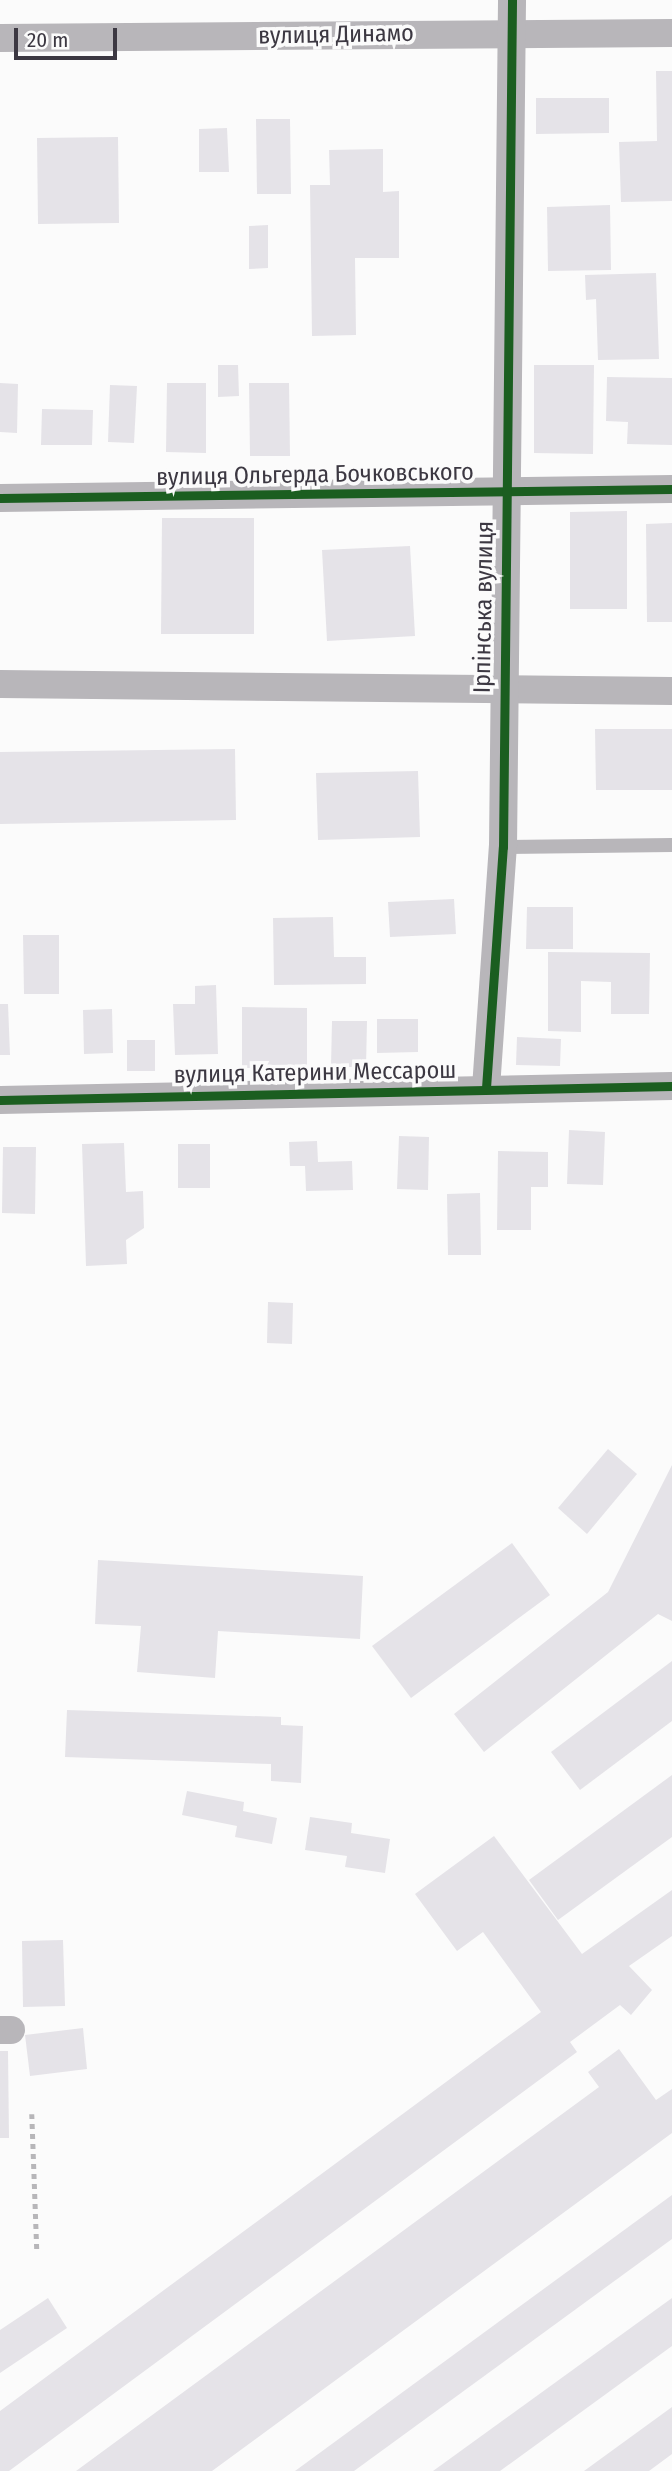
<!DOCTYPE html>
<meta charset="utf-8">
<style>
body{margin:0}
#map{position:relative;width:672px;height:2471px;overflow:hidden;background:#fbfbfb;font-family:"Fira Sans Condensed",sans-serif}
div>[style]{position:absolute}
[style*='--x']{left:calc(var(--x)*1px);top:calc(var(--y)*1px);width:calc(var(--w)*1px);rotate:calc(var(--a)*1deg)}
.building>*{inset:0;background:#e5e3e8}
.path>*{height:4.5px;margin-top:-2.25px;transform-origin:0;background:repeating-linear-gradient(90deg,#b7b6b9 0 5px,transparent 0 10px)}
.lane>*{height:14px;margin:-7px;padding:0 7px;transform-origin:7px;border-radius:7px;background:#b8b6ba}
.street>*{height:28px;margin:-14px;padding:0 14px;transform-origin:14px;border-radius:14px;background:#b8b6ba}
.cycleway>*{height:9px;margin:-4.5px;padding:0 4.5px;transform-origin:4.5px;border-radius:4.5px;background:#1b5e20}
span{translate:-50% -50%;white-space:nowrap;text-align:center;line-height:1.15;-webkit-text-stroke:7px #fbfbfb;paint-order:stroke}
.street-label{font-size:24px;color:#3c3842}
.scale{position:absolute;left:14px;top:28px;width:103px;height:32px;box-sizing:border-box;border:4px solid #3c3842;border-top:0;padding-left:9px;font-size:21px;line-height:24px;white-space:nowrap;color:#3c3842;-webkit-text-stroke:5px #fbfbfb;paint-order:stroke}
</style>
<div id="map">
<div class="building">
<i style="clip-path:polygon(656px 71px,672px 71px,672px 201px,621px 202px,619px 142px,657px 141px)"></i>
<i style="clip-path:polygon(536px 98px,609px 98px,609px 133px,536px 134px)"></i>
<i style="clip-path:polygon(256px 119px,290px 119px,291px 194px,257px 194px)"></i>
<i style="clip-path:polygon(227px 128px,229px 172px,199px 172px,199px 129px)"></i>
<i style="clip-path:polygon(118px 137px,119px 223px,38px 224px,37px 138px)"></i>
<i style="clip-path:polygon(383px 149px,383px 192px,399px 191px,399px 258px,355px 258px,356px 335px,312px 336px,310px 185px,330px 185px,329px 150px)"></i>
<i style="clip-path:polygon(610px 205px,611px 270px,548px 271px,547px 207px)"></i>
<i style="clip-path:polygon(268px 225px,268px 268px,249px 269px,249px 226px)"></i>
<i style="clip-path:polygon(656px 273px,659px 359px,598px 360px,596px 299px,586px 300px,585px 275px)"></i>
<i style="clip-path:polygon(218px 365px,238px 365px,239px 396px,218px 397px)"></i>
<i style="clip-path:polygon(534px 365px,594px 365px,593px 454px,534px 453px)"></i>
<i style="clip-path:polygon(607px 377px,672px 378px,672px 445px,627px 444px,628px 422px,606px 421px)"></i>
<i style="clip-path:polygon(0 383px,18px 384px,17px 433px,0 432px)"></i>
<i style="clip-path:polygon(167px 383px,206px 383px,206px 453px,166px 452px)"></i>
<i style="clip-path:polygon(249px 383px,289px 383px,290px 456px,250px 456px)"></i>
<i style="clip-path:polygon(110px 385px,137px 386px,134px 443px,108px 442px)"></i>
<i style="clip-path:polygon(42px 409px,93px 410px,92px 445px,41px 445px)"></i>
<i style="clip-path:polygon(627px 511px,627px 609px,570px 609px,570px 512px)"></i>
<i style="clip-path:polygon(162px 518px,254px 518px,254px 634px,161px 634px)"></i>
<i style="clip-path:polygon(672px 523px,672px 622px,647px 622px,646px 524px)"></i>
<i style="clip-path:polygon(410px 546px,415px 636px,327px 641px,322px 550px)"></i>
<i style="clip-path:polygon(595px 729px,672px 729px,672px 790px,596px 790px)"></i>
<i style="clip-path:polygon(235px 749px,236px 820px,0 824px,0 752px)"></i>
<i style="clip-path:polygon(418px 771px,420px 837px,318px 840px,316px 773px)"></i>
<i style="clip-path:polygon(454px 899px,456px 934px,390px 937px,388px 902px)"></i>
<i style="clip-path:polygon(527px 907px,573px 907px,573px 949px,526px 949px)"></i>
<i style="clip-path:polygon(333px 917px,334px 957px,366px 957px,366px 984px,274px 985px,273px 918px)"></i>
<i style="clip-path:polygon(23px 935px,59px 935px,59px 994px,24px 994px)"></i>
<i style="clip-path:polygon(548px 952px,650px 953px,649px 1014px,611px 1014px,611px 982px,581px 981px,581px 1032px,548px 1031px)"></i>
<i style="clip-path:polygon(216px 985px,218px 1054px,175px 1055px,173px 1004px,195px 1004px,195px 986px)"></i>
<i style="clip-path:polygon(0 1004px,8px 1004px,10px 1055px,0 1055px)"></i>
<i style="clip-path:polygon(242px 1007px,307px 1008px,307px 1068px,242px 1068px)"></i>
<i style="clip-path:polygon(112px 1009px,113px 1053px,84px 1054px,83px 1010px)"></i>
<i style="clip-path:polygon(377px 1019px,418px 1019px,418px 1052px,377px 1053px)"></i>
<i style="clip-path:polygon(332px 1021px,367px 1021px,366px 1067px,331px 1067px)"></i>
<i style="clip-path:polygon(517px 1037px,561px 1039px,560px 1066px,516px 1065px)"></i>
<i style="clip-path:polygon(127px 1040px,155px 1040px,155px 1071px,127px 1071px)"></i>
<i style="clip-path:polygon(569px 1130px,605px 1132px,603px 1185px,567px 1184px)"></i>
<i style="clip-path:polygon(399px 1136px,429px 1137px,428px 1190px,397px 1189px)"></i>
<i style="clip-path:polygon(317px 1141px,318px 1162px,352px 1161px,353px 1190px,306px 1191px,305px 1166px,290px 1166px,289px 1142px)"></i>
<i style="clip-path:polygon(124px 1143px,126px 1192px,143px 1191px,144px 1228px,126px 1240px,127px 1264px,86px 1266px,82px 1144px)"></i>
<i style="clip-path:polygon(178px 1144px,210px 1144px,210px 1188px,178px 1188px)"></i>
<i style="clip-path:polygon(3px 1147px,36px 1147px,35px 1214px,2px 1213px)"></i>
<i style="clip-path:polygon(498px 1151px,548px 1152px,548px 1187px,531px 1187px,531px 1230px,497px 1230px)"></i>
<i style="clip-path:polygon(480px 1193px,481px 1255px,448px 1255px,447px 1194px)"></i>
<i style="clip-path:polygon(268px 1302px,293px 1303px,292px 1344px,267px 1343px)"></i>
<i style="clip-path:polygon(608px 1449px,637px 1474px,587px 1534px,558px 1508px)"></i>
<i style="clip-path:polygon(672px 1465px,672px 1621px,658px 1614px,484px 1752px,454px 1714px,608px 1592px)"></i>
<i style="clip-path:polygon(512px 1543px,550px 1595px,411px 1698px,372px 1646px)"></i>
<i style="clip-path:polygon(98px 1560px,363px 1576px,360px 1639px,218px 1631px,215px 1678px,137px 1672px,141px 1626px,95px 1624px)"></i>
<i style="clip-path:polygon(672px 1661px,672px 1721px,580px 1790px,551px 1752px)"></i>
<i style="clip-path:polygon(67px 1710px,281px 1717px,281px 1725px,303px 1726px,301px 1783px,271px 1781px,271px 1764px,65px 1757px)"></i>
<i style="clip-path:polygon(672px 1775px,672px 1837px,558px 1920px,529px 1880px)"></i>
<i style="clip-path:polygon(187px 1791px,244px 1802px,243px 1811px,277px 1818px,272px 1844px,235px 1837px,237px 1826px,182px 1815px)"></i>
<i style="clip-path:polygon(310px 1817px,352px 1823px,351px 1833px,390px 1839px,385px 1873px,345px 1867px,347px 1856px,305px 1850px)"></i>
<i style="clip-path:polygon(494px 1836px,582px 1954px,672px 1890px,672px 1936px,629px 1966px,652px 1990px,631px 2015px,620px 2005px,570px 2042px,577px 2052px,9px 2471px,0 2471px,0 2411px,541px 2012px,483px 1932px,457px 1951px,415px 1894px)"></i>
<i style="clip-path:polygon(63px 1940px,65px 2006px,23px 2007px,22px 1941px)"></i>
<i style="clip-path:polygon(83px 2028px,87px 2069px,30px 2076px,25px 2035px)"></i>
<i style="clip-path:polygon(619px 2049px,656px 2100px,672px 2089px,672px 2133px,212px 2471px,76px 2471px,599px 2087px,588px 2072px)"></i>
<i style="clip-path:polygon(0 2051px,8px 2051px,9px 2138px,0 2138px)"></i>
<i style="clip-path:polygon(672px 2195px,672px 2239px,354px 2471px,295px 2471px)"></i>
<i style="clip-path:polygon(48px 2298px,67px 2328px,0 2373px,0 2330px)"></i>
<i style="clip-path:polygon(672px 2298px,672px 2346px,500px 2471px,433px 2471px)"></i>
<i style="clip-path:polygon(672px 2407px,672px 2454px,649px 2471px,584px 2471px)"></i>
</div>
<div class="path">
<i style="--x:32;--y:2114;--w:137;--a:87.9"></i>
</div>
<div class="lane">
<i style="--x:503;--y:847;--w:169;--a:-0.7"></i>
</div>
<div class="street">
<i style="--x:0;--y:38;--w:672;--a:-0.43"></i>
<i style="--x:0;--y:498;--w:672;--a:-0.77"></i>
<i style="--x:0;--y:684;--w:672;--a:0.6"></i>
<i style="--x:486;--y:1088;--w:242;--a:-86"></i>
<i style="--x:503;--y:847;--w:847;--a:-89.39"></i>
<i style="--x:0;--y:1100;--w:672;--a:-1.19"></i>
<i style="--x:0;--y:2030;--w:11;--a:0"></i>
</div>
<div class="cycleway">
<i style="--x:0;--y:498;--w:672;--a:-0.77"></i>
<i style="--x:486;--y:1088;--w:242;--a:-86"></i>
<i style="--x:503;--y:847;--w:847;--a:-89.39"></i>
<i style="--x:0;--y:1100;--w:672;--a:-1.19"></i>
</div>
<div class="street-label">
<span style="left:336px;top:35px;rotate:-1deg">вулиця Динамо</span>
<span style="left:315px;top:475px;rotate:-1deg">вулиця Ольгерда Бочковського</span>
<span style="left:484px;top:607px;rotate:-89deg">Ірпінська вулиця</span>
<span style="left:315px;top:1073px;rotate:-1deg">вулиця Катерини Мессарош</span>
</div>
<div class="scale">20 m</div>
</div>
